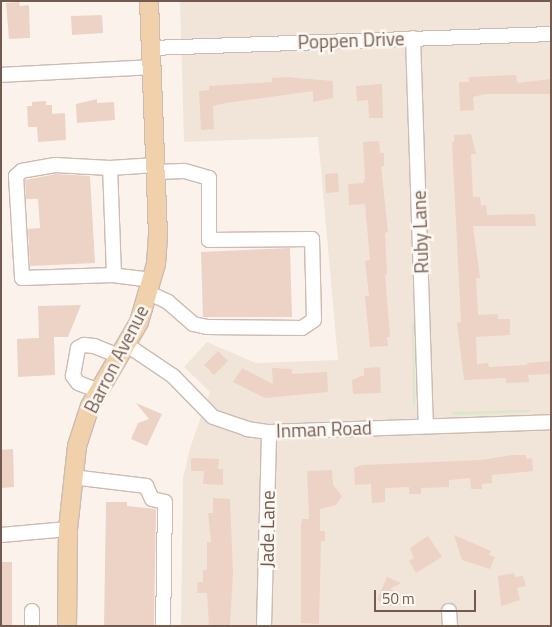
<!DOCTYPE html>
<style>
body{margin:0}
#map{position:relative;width:552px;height:627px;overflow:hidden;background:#fbf3eb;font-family:"Titillium Web",sans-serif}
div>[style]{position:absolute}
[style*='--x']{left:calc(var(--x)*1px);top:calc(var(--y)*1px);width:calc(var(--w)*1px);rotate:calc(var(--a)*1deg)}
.residential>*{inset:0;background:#f1e5da}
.green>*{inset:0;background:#d9e7cb}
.building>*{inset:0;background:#edd2c6}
.roads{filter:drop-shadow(1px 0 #ccbbb2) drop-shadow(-1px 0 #ccbbb2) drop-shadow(0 1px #ccbbb2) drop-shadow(0 -1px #ccbbb2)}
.minor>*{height:14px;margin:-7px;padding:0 7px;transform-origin:7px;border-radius:7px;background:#fff}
.major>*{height:18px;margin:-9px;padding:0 9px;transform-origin:9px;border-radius:9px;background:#f1d1ac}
span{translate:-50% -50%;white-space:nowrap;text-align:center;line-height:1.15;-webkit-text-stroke:5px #fdf8f2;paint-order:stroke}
.street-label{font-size:19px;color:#735a51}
.frame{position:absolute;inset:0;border:2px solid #735a51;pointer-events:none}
.scale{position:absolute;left:374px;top:590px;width:102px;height:22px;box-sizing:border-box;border:2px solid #735a51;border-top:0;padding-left:6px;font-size:15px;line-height:18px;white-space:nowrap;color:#735a51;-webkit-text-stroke:4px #fdf8f2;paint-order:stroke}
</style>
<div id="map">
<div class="residential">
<i style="clip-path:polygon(180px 1px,551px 1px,551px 626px,181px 626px,183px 478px,190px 448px,210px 392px,184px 367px,207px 342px,256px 363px,338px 360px,318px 137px,184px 142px)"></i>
</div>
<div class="green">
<i style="clip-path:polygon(412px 323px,414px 323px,415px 407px,413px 406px)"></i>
<i style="clip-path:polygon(530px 410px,530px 412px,452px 415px,452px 412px)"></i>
</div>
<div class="building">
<i style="clip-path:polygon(19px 2px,20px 6px,29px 5px,30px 38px,9px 39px,6px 3px)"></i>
<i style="clip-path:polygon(102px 15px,103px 33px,72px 35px,71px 16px)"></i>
<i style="clip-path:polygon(516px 75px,517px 83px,551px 79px,551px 94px,485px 94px,473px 97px,474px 110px,460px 111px,459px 82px,469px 82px,469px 77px)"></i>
<i style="clip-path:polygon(286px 77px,333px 81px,333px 98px,313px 102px,313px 91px,226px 103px,213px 106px,214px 129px,201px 130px,199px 91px,209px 90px,209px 86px,272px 82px,272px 78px)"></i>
<i style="clip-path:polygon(382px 84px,383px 118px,369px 118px,368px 100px,357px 101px,356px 86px)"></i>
<i style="clip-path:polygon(97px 99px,97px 103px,114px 102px,115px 120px,77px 123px,76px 104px)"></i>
<i style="clip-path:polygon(46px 101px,46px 105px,52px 105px,52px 114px,65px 113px,66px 140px,38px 142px,37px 127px,28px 127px,27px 106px,32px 106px,32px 102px)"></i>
<i style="clip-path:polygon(471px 134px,476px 154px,471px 154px,473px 197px,480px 197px,481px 206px,486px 205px,487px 215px,535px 214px,536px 226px,473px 226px,480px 278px,476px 278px,478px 315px,498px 314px,498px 319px,510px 319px,510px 335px,476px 337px,477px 364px,488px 363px,489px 367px,527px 365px,529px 382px,506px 383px,506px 378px,464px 380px,457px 323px,461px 322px,452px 142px,454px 142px,454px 135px)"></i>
<i style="clip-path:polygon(379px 141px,380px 153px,384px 153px,384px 166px,381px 166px,388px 232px,385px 233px,387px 274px,385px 274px,390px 337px,387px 337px,388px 346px,370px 347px,365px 296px,369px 296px,365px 261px,370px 260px,365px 204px,349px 205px,348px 184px,363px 183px,365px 179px,363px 142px)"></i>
<i style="clip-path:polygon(338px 173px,339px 192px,326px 193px,325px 174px)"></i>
<i style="clip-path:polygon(56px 174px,90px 176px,95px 263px,30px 266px,28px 229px,40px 228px,38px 199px,26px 199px,25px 180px)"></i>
<i style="clip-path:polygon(290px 248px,292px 317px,203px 317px,201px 252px)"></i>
<i style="clip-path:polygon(81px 305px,68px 337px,54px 337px,55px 375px,18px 377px,17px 339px,39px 338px,38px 306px)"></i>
<i style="clip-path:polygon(218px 351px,228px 361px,214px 375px,204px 365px)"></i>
<i style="clip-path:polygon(551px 361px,551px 374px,528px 375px,527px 363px)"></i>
<i style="clip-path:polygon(380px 367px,381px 393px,353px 394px,352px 380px,364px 375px,364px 368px)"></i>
<i style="clip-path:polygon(242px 368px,273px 384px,272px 368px,292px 369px,292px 374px,327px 372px,328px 392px,265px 398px,233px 382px)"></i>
<i style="clip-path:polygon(136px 403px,162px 414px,147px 446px,131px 439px,138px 423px,149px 419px)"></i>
<i style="clip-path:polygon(13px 449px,14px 487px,1px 488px,1px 450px)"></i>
<i style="clip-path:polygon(512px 455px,526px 455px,526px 459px,532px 458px,533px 471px,492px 475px,492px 483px,482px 484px,482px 489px,471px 489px,470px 478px,449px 480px,449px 487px,421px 488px,421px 494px,409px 494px,409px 487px,385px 488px,385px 502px,372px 503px,371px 484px,355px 485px,354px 468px,362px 465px,482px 460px)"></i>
<i style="clip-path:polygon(191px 458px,219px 459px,218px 469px,223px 469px,223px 485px,203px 484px,204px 471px,191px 471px)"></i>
<i style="clip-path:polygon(332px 470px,333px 485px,342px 496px,336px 505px,320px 509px,320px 531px,325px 531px,325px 541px,321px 541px,319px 624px,301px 623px,301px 526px,302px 519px,309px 519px,307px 471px)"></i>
<i style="clip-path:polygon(213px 498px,230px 499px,233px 573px,230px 626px,209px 626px,207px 593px,197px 593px,198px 582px,203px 582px,203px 570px,207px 570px,207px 542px,211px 542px,208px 513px,213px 513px)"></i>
<i style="clip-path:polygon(106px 502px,127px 502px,127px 506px,156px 509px,154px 626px,104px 626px)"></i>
<i style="clip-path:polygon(454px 535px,491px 551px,489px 555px,495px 557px,490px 569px,462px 560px)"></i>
<i style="clip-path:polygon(428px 536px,442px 557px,416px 573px,409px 561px,414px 558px,410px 548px)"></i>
<i style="clip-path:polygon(1px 562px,12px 562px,12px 626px,1px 626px)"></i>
<i style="clip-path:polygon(514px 573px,515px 577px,523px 576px,526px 586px,517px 588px,520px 600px,501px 606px,498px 576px)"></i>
<i style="clip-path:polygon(387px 577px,401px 583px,390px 589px,397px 592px,391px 606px,377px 600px)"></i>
</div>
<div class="roads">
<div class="minor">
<i style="--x:413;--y:38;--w:388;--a:88.1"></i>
<i style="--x:151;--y:48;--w:400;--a:-2"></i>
<i style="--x:1;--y:75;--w:151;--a:-3"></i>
<i style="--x:110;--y:168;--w:55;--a:-176.9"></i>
<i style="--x:55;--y:165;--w:34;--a:170"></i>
<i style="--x:22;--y:171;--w:8;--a:140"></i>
<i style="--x:16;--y:176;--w:102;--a:86.6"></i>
<i style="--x:22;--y:278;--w:92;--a:-1.9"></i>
<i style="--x:152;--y:280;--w:38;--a:-173"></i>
<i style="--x:114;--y:275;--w:107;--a:-92.1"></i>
<i style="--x:110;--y:168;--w:46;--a:-3.7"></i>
<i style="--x:149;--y:293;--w:21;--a:25"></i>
<i style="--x:168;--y:302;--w:33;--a:41"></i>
<i style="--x:193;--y:324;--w:14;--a:12"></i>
<i style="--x:207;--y:327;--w:95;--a:0.6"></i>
<i style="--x:302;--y:328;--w:14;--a:-34"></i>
<i style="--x:314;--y:320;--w:81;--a:-91.4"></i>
<i style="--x:312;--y:239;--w:103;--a:179.4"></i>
<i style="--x:209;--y:240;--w:62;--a:-90"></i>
<i style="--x:209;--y:178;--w:26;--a:-164"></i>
<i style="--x:184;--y:171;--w:28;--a:178"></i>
<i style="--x:127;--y:345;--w:55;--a:34"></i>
<i style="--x:173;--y:376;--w:57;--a:45.7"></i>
<i style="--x:213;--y:417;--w:36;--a:19"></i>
<i style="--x:247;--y:429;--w:22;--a:8"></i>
<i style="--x:269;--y:432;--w:282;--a:-2"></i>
<i style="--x:99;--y:391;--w:22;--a:-159"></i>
<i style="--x:78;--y:383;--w:9;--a:-126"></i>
<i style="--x:73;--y:376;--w:28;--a:-80"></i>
<i style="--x:78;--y:348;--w:7;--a:-27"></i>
<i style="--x:84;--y:345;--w:10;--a:6"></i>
<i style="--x:94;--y:346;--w:27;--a:22"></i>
<i style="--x:72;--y:477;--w:75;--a:6.9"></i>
<i style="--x:146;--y:486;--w:14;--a:65"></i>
<i style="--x:152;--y:499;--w:13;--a:13"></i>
<i style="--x:165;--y:502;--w:124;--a:90.9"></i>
<i style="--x:1;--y:535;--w:67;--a:-5.1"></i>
<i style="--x:449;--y:611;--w:15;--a:86"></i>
<i style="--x:32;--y:626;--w:15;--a:-90"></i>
<i style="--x:264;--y:626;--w:194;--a:-88.5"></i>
</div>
<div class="major">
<i style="--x:67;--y:626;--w:97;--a:-89.4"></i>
<i style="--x:68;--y:529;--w:83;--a:-83.8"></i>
<i style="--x:77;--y:446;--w:42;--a:-72"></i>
<i style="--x:90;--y:406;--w:97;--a:-59.7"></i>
<i style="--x:139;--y:322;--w:60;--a:-73.7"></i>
<i style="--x:156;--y:264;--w:29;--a:-86"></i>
<i style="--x:158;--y:235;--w:234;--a:-92.2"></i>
</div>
</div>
<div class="street-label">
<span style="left:351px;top:40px;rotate:-2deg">Poppen Drive</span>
<span style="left:420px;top:232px;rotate:-92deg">Ruby Lane</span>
<span style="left:116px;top:359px;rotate:-63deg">Barron Avenue</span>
<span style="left:324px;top:429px;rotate:-2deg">Inman Road</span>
<span style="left:267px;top:529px;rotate:-89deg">Jade Lane</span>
</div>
<div class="frame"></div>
<div class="scale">50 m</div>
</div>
